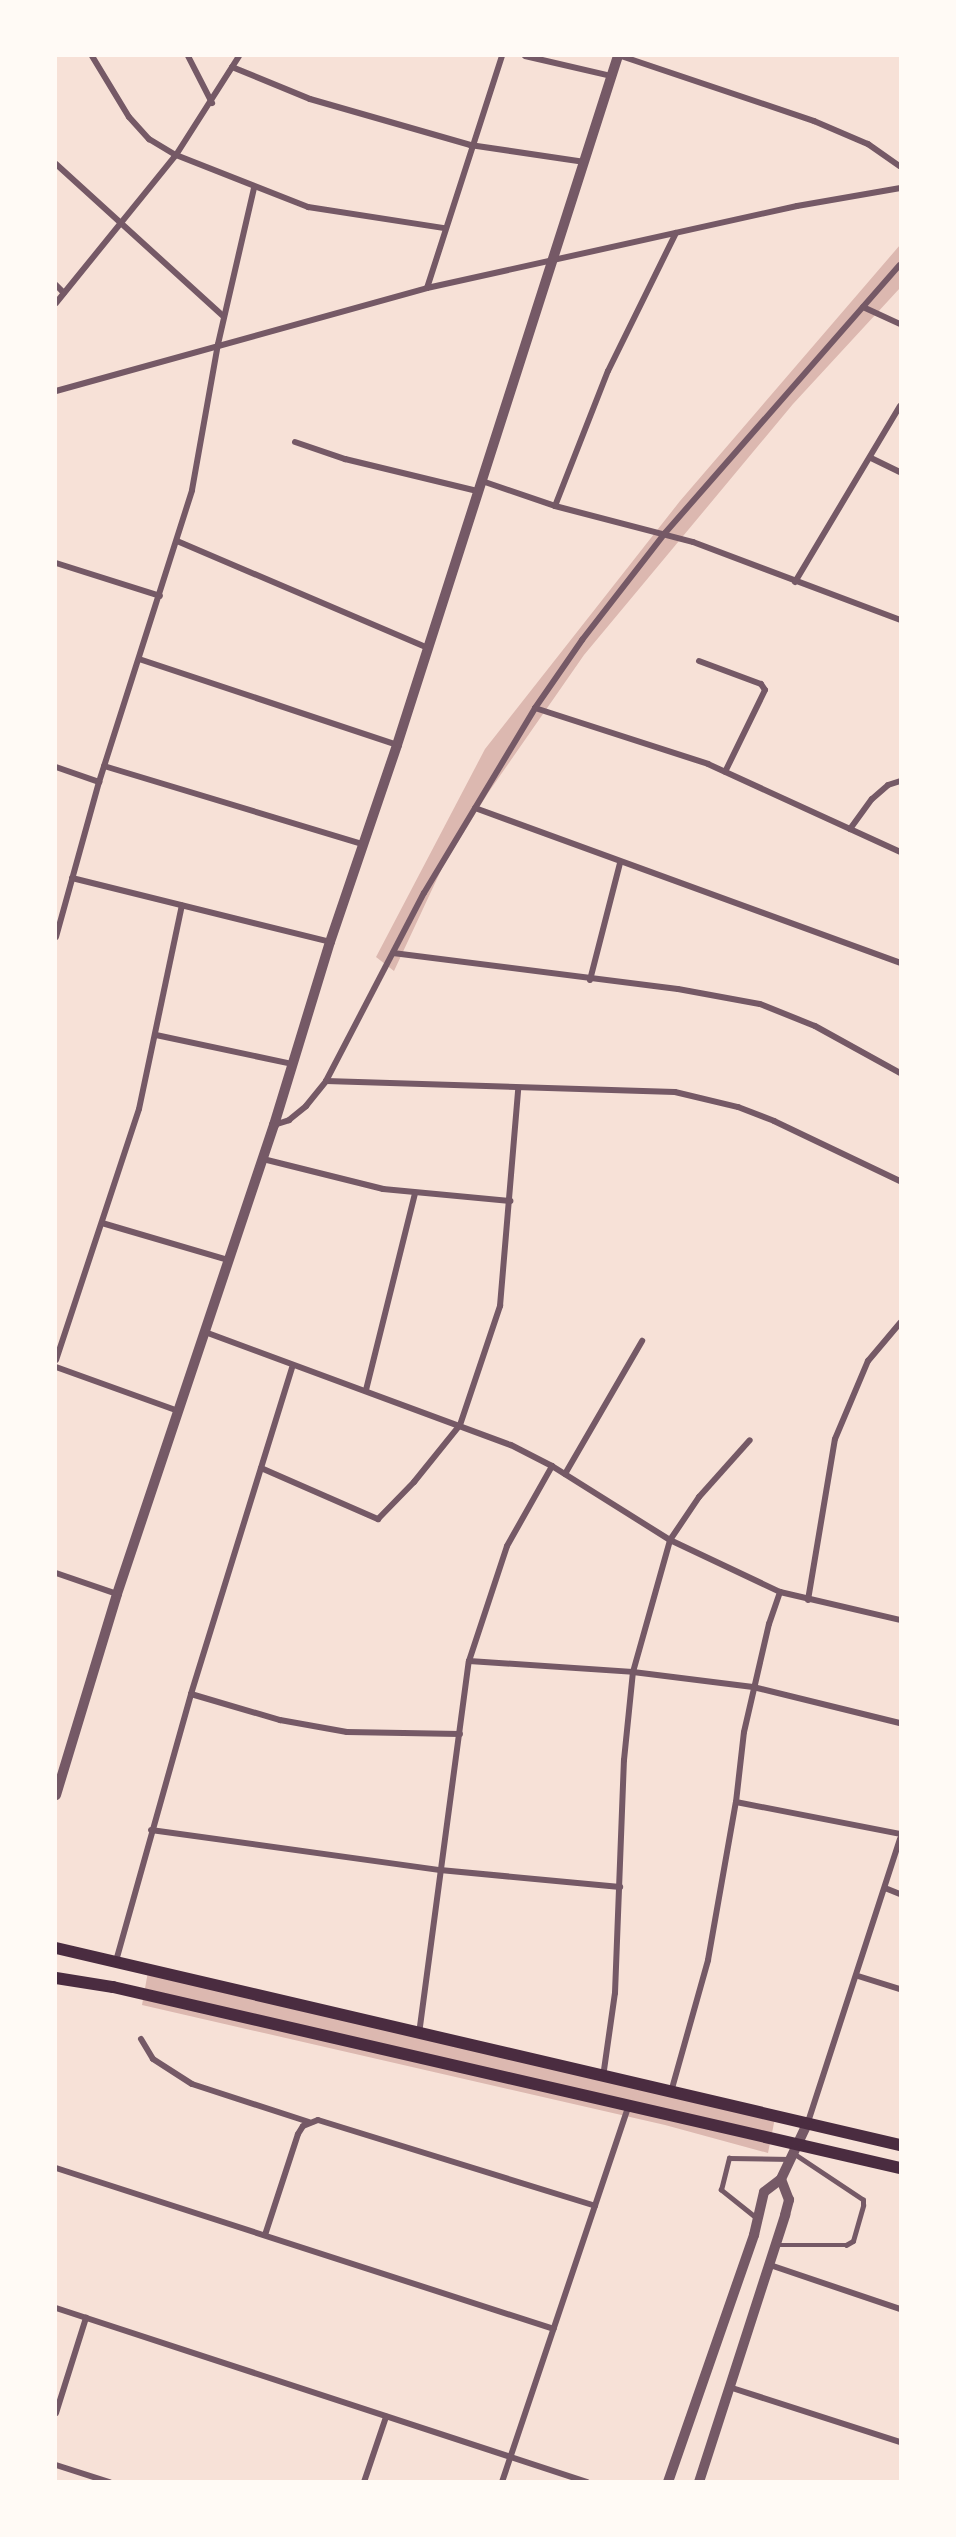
<!DOCTYPE html>
<style>
body{margin:0}
#map{position:relative;width:956px;height:2537px;overflow:hidden;background:#f7e1d7;font-family:"Open Sans",sans-serif}
div>[style]{position:absolute}
[style*='--x']{left:calc(var(--x)*1px);top:calc(var(--y)*1px);width:calc(var(--w)*1px);rotate:calc(var(--a)*1deg)}
.water>*{inset:0;background:#dcb8b0}
.service>*{height:4.5px;margin:-2.25px;padding:0 2.25px;transform-origin:2.25px;border-radius:2.25px;background:#755966}
.minor>*{height:6px;margin:-3px;padding:0 3px;transform-origin:3px;border-radius:3px;background:#755966}
.tertiary>*{height:10px;margin:-5px;padding:0 5px;transform-origin:5px;border-radius:5px;background:#755966}
.secondary>*{height:12px;margin:-6px;padding:0 6px;transform-origin:6px;border-radius:6px;background:#4a2c40}
span{translate:-50% -50%;white-space:nowrap;text-align:center;line-height:1.15;-webkit-text-stroke:4.5px #fffaf5;paint-order:stroke}
.frame{position:absolute;inset:0;border:57px solid #fffaf5;pointer-events:none}
</style>
<div id="map">
<div class="water">
<i style="clip-path:polygon(900px 245px,900px 288px,793px 404px,584px 655px,488px 793px,443px 866px,394px 971px,376px 957px,485px 749px,680px 501px)"></i>
<i style="clip-path:polygon(149px 1966px,776px 2113px,768px 2153px,665px 2125px,142px 2005px)"></i>
</div>
<div class="service">
<i style="--x:756;--y:2218;--w:45;--a:-141.3"></i>
<i style="--x:721;--y:2190;--w:33;--a:-76"></i>
<i style="--x:729;--y:2158;--w:62;--a:0.9"></i>
<i style="--x:777;--y:2245;--w:69;--a:0"></i>
<i style="--x:846;--y:2245;--w:8;--a:-30"></i>
<i style="--x:853;--y:2241;--w:37;--a:-74"></i>
<i style="--x:863;--y:2205;--w:5;--a:-90"></i>
<i style="--x:863;--y:2200;--w:83;--a:-146.3"></i>
</div>
<div class="minor">
<i style="--x:92;--y:56;--w:71;--a:58.8"></i>
<i style="--x:129;--y:117;--w:30;--a:48"></i>
<i style="--x:149;--y:139;--w:31;--a:31"></i>
<i style="--x:176;--y:155;--w:142;--a:21.5"></i>
<i style="--x:308;--y:207;--w:138;--a:8.8"></i>
<i style="--x:188;--y:56;--w:53;--a:62.9"></i>
<i style="--x:525;--y:56;--w:88;--a:13.1"></i>
<i style="--x:621;--y:56;--w:204;--a:18.6"></i>
<i style="--x:814;--y:121;--w:59;--a:23.1"></i>
<i style="--x:868;--y:144;--w:39;--a:35"></i>
<i style="--x:232;--y:67;--w:84;--a:22.3"></i>
<i style="--x:310;--y:99;--w:166;--a:16"></i>
<i style="--x:470;--y:145;--w:116;--a:8.4"></i>
<i style="--x:56;--y:164;--w:227;--a:42.3"></i>
<i style="--x:56;--y:285;--w:11;--a:45"></i>
<i style="--x:427;--y:288;--w:244;--a:-72.1"></i>
<i style="--x:56;--y:303;--w:191;--a:-51"></i>
<i style="--x:176;--y:155;--w:117;--a:-57.5"></i>
<i style="--x:863;--y:307;--w:41;--a:24.7"></i>
<i style="--x:56;--y:391;--w:385;--a:-15.5"></i>
<i style="--x:427;--y:288;--w:379;--a:-12.5"></i>
<i style="--x:797;--y:206;--w:105;--a:-9.9"></i>
<i style="--x:295;--y:442;--w:53;--a:18.8"></i>
<i style="--x:345;--y:459;--w:136;--a:13.6"></i>
<i style="--x:871;--y:458;--w:32;--a:26"></i>
<i style="--x:482;--y:481;--w:77;--a:18.9"></i>
<i style="--x:555;--y:506;--w:143;--a:14.6"></i>
<i style="--x:693;--y:542;--w:221;--a:20.6"></i>
<i style="--x:555;--y:506;--w:145;--a:-68.6"></i>
<i style="--x:608;--y:371;--w:154;--a:-63.8"></i>
<i style="--x:177;--y:541;--w:271;--a:23.1"></i>
<i style="--x:56;--y:563;--w:109;--a:17.6"></i>
<i style="--x:795;--y:582;--w:205;--a:-59.2"></i>
<i style="--x:139;--y:659;--w:272;--a:18.4"></i>
<i style="--x:699;--y:661;--w:66;--a:20.4"></i>
<i style="--x:761;--y:684;--w:7;--a:56"></i>
<i style="--x:765;--y:690;--w:91;--a:116"></i>
<i style="--x:535;--y:708;--w:182;--a:17.9"></i>
<i style="--x:708;--y:764;--w:211;--a:24.6"></i>
<i style="--x:104;--y:766;--w:270;--a:16.8"></i>
<i style="--x:56;--y:767;--w:46;--a:19.2"></i>
<i style="--x:475;--y:808;--w:452;--a:20"></i>
<i style="--x:850;--y:829;--w:37;--a:-54"></i>
<i style="--x:872;--y:799;--w:21;--a:-41"></i>
<i style="--x:888;--y:785;--w:13;--a:-18"></i>
<i style="--x:72;--y:878;--w:266;--a:13.9"></i>
<i style="--x:56;--y:937;--w:161;--a:-74.5"></i>
<i style="--x:99;--y:782;--w:306;--a:-72.3"></i>
<i style="--x:192;--y:490;--w:148;--a:-79.9"></i>
<i style="--x:218;--y:344;--w:160;--a:-77"></i>
<i style="--x:393;--y:953;--w:287;--a:7.2"></i>
<i style="--x:678;--y:989;--w:83;--a:10.4"></i>
<i style="--x:760;--y:1004;--w:59;--a:21.8"></i>
<i style="--x:815;--y:1026;--w:97;--a:28.9"></i>
<i style="--x:590;--y:980;--w:121;--a:-75.6"></i>
<i style="--x:156;--y:1035;--w:140;--a:12"></i>
<i style="--x:326;--y:1081;--w:349;--a:1.8"></i>
<i style="--x:675;--y:1092;--w:65;--a:13.4"></i>
<i style="--x:738;--y:1107;--w:39;--a:21"></i>
<i style="--x:774;--y:1121;--w:140;--a:25.5"></i>
<i style="--x:274;--y:1125;--w:16;--a:-18"></i>
<i style="--x:289;--y:1120;--w:22;--a:-39"></i>
<i style="--x:306;--y:1106;--w:32;--a:-51"></i>
<i style="--x:326;--y:1081;--w:212;--a:-62.5"></i>
<i style="--x:424;--y:893;--w:216;--a:-59"></i>
<i style="--x:535;--y:708;--w:83;--a:-55.3"></i>
<i style="--x:582;--y:640;--w:135;--a:-52.2"></i>
<i style="--x:665;--y:533;--w:356;--a:-48.8"></i>
<i style="--x:263;--y:1159;--w:124;--a:14"></i>
<i style="--x:383;--y:1189;--w:128;--a:5.4"></i>
<i style="--x:102;--y:1223;--w:131;--a:16.4"></i>
<i style="--x:205;--y:1332;--w:326;--a:20.3"></i>
<i style="--x:511;--y:1445;--w:46;--a:27.1"></i>
<i style="--x:552;--y:1466;--w:139;--a:32.1"></i>
<i style="--x:670;--y:1540;--w:122;--a:25.3"></i>
<i style="--x:780;--y:1592;--w:123;--a:13.1"></i>
<i style="--x:56;--y:1360;--w:264;--a:-71.7"></i>
<i style="--x:139;--y:1109;--w:208;--a:-78.1"></i>
<i style="--x:56;--y:1367;--w:130;--a:19.8"></i>
<i style="--x:366;--y:1390;--w:203;--a:-76"></i>
<i style="--x:261;--y:1468;--w:128;--a:23.6"></i>
<i style="--x:378;--y:1519;--w:52;--a:-45.8"></i>
<i style="--x:414;--y:1482;--w:73;--a:-51.1"></i>
<i style="--x:460;--y:1425;--w:126;--a:-71.4"></i>
<i style="--x:500;--y:1306;--w:217;--a:-85.2"></i>
<i style="--x:565;--y:1474;--w:154;--a:-59.9"></i>
<i style="--x:56;--y:1573;--w:65;--a:19"></i>
<i style="--x:808;--y:1600;--w:163;--a:-80.5"></i>
<i style="--x:835;--y:1439;--w:85;--a:-67.1"></i>
<i style="--x:868;--y:1361;--w:50;--a:-49.9"></i>
<i style="--x:469;--y:1661;--w:164;--a:3.8"></i>
<i style="--x:633;--y:1672;--w:121;--a:7.1"></i>
<i style="--x:753;--y:1687;--w:151;--a:13.8"></i>
<i style="--x:191;--y:1694;--w:93;--a:16.3"></i>
<i style="--x:280;--y:1720;--w:68;--a:10.2"></i>
<i style="--x:347;--y:1732;--w:113;--a:1"></i>
<i style="--x:736;--y:1802;--w:167;--a:11"></i>
<i style="--x:151;--y:1830;--w:292;--a:7.9"></i>
<i style="--x:440;--y:1870;--w:181;--a:5.4"></i>
<i style="--x:885;--y:1888;--w:16;--a:22"></i>
<i style="--x:116;--y:1961;--w:277;--a:-74.3"></i>
<i style="--x:191;--y:1694;--w:342;--a:-72.8"></i>
<i style="--x:858;--y:1976;--w:44;--a:17.2"></i>
<i style="--x:419;--y:2034;--w:376;--a:-82.4"></i>
<i style="--x:469;--y:1661;--w:121;--a:-71.7"></i>
<i style="--x:507;--y:1546;--w:92;--a:-60.6"></i>
<i style="--x:141;--y:2039;--w:23;--a:59"></i>
<i style="--x:153;--y:2059;--w:46;--a:32.7"></i>
<i style="--x:192;--y:2084;--w:123;--a:18"></i>
<i style="--x:603;--y:2077;--w:85;--a:-81.9"></i>
<i style="--x:615;--y:1993;--w:233;--a:-87.8"></i>
<i style="--x:624;--y:1760;--w:88;--a:-84.2"></i>
<i style="--x:633;--y:1672;--w:137;--a:-74.3"></i>
<i style="--x:670;--y:1540;--w:52;--a:-56"></i>
<i style="--x:699;--y:1497;--w:76;--a:-48.2"></i>
<i style="--x:671;--y:2092;--w:137;--a:-74.3"></i>
<i style="--x:708;--y:1960;--w:160;--a:-80"></i>
<i style="--x:736;--y:1802;--w:70;--a:-83.5"></i>
<i style="--x:744;--y:1732;--w:111;--a:-77"></i>
<i style="--x:769;--y:1624;--w:34;--a:-71"></i>
<i style="--x:808;--y:2122;--w:298;--a:-72"></i>
<i style="--x:56;--y:2168;--w:523;--a:17.92"></i>
<i style="--x:265;--y:2235;--w:106;--a:-71.9"></i>
<i style="--x:298;--y:2134;--w:9;--a:-58"></i>
<i style="--x:303;--y:2126;--w:16;--a:-22"></i>
<i style="--x:318;--y:2120;--w:290;--a:17.2"></i>
<i style="--x:770;--y:2265;--w:137;--a:18.7"></i>
<i style="--x:56;--y:2308;--w:559;--a:18.14"></i>
<i style="--x:729;--y:2387;--w:180;--a:17.8"></i>
<i style="--x:56;--y:2413;--w:100;--a:-72.5"></i>
<i style="--x:56;--y:2465;--w:56;--a:17.8"></i>
<i style="--x:364;--y:2482;--w:69;--a:-71.3"></i>
<i style="--x:502;--y:2482;--w:398;--a:-71.4"></i>
</div>
<div class="tertiary">
<i style="--x:56;--y:1795;--w:210;--a:-73.1"></i>
<i style="--x:117;--y:1594;--w:495;--a:-71.5"></i>
<i style="--x:274;--y:1125;--w:191;--a:-73"></i>
<i style="--x:330;--y:942;--w:208;--a:-71.2"></i>
<i style="--x:397;--y:745;--w:724;--a:-72.22"></i>
<i style="--x:668;--y:2482;--w:262;--a:-70.8"></i>
<i style="--x:754;--y:2235;--w:44;--a:-76.9"></i>
<i style="--x:764;--y:2192;--w:21;--a:-37"></i>
<i style="--x:781;--y:2179;--w:63;--a:-64.7"></i>
<i style="--x:699;--y:2482;--w:281;--a:-72.1"></i>
<i style="--x:785;--y:2215;--w:16;--a:-75"></i>
<i style="--x:789;--y:2200;--w:22;--a:-111"></i>
</div>
<div class="secondary">
<i style="--x:56;--y:1948;--w:867;--a:13.14"></i>
<i style="--x:56;--y:1978;--w:58;--a:9"></i>
<i style="--x:113;--y:1987;--w:808;--a:12.95"></i>
</div>
<div class="frame"></div>
</div>
